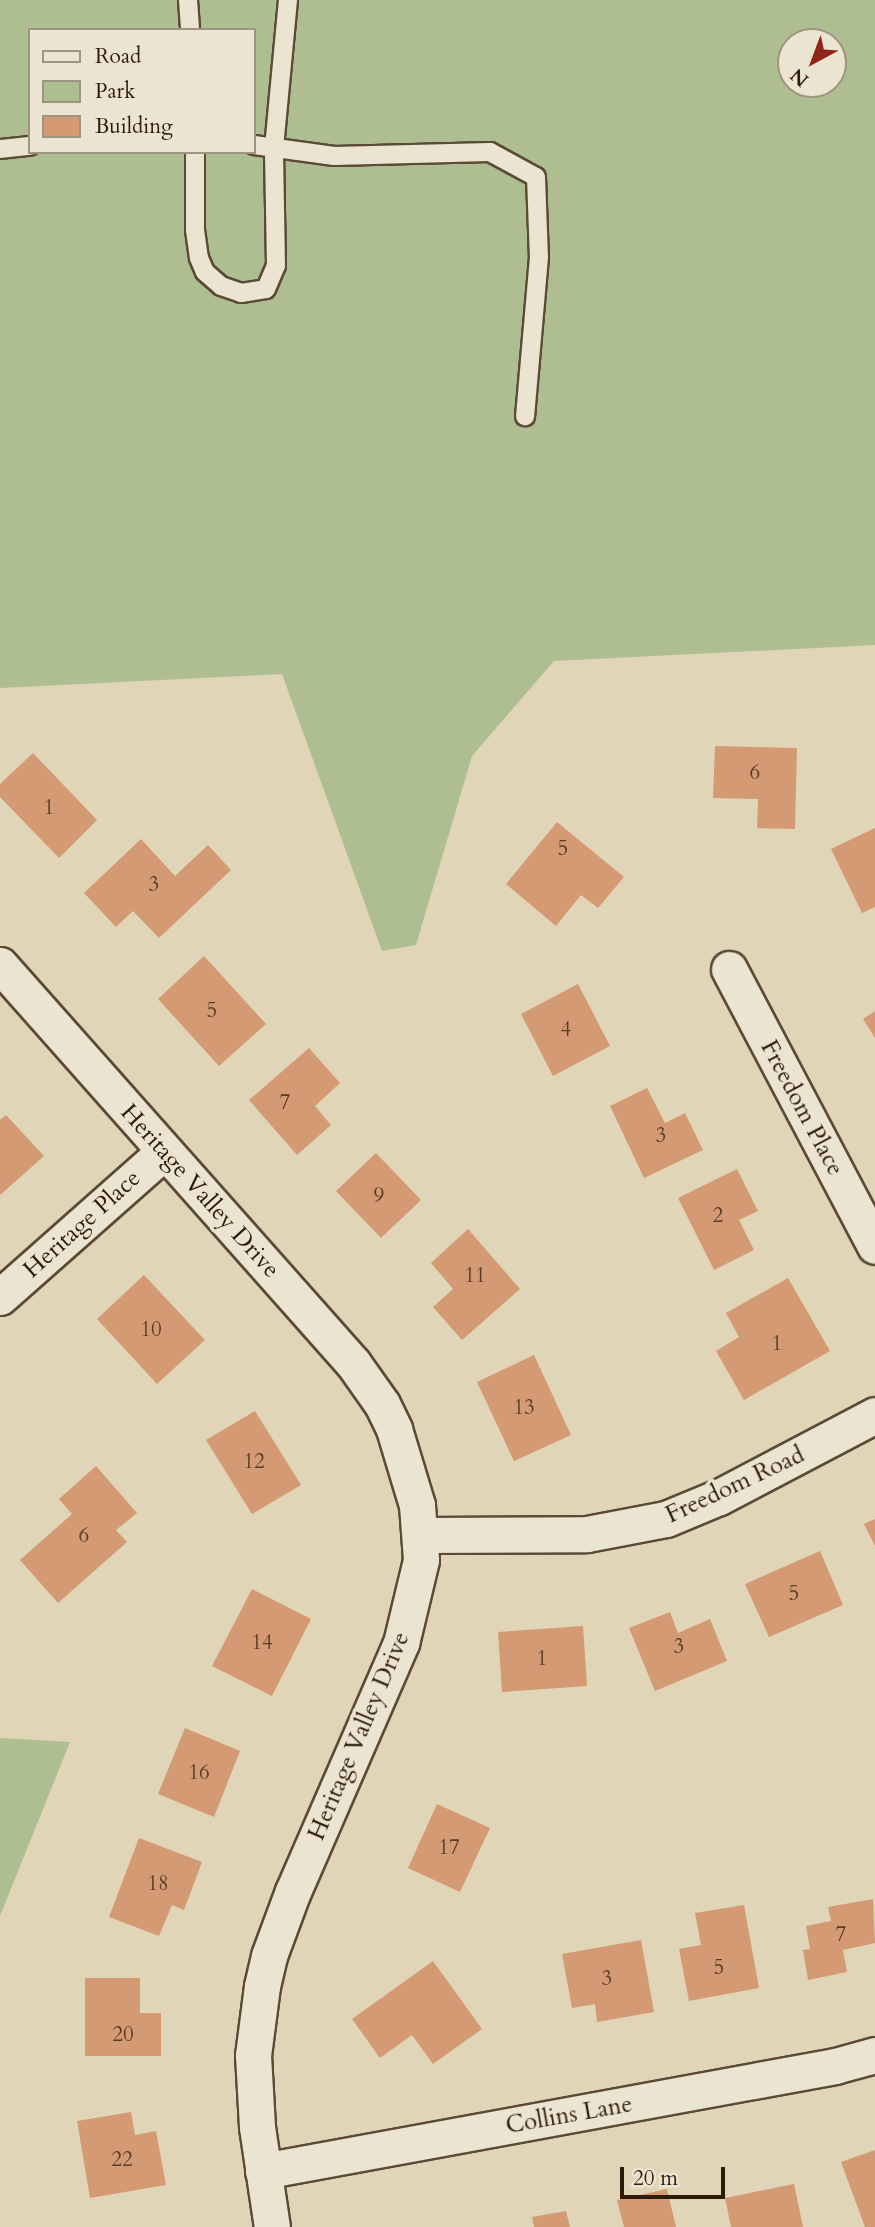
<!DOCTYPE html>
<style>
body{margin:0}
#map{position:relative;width:875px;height:2227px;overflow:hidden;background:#e0d5b6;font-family:Cardo,serif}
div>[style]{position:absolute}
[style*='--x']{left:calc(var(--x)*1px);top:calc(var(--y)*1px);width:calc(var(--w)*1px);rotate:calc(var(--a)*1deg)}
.green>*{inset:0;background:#afbe91}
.building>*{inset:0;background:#d49a73}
.roads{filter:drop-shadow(2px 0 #5a4a36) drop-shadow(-2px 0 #5a4a36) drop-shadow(0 2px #5a4a36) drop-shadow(0 -2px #5a4a36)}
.service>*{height:18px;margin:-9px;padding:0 9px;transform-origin:9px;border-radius:9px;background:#ebe4d0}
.minor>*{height:35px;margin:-17.5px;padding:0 17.5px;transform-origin:17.5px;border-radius:17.5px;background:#ebe4d0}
span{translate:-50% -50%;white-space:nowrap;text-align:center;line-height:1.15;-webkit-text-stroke:7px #ebe4d0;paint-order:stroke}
.number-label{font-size:21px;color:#583c25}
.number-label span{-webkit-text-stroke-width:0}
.street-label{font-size:24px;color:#2e1c0b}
.legend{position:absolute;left:28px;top:28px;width:228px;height:126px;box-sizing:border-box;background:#ebe4d0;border:2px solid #9f9481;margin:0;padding:9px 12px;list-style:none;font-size:21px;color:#2e1c0b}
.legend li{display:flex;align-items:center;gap:14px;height:35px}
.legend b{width:35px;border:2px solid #9f9481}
.north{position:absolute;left:777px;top:28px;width:70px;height:70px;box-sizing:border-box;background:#ebe4d0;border:2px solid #9f9481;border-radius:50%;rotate:221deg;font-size:19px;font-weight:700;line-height:28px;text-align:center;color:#2e1c0b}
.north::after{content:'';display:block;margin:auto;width:24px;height:32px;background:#8f2418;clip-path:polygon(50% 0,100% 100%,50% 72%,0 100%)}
.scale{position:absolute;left:620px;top:2167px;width:105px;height:32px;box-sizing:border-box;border:4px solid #2e1c0b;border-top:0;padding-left:9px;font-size:21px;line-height:24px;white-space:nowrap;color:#2e1c0b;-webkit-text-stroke:5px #ebe4d0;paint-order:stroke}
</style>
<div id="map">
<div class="green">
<i style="clip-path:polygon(evenodd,0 0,875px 0,875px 645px,554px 661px,472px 756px,416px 945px,382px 951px,282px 674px,0 688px,0 0,30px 30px,254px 30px,254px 152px,30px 152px,30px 30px,0 0,791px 42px,833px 42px,833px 84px,791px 84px,791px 42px)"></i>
<i style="clip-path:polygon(0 1738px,70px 1742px,0 1916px)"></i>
</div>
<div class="building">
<i style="clip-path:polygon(715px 746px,797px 748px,795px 829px,757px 828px,758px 799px,713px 798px)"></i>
<i style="clip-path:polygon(33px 753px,97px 820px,59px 858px,0 797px,0 784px)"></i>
<i style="clip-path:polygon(557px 822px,624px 877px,598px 908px,581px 895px,556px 926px,506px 884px)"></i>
<i style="clip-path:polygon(875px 828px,875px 907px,862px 913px,831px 849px)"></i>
<i style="clip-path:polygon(141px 839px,175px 876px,208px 845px,231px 870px,159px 938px,133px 911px,116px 927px,84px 893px)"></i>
<i style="clip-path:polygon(204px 956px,266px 1024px,219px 1066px,158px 999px)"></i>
<i style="clip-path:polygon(578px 984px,610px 1046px,553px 1076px,521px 1014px)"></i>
<i style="clip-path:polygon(875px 1011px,875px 1038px,863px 1019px)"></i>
<i style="clip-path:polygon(309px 1048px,340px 1083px,315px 1106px,331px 1125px,297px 1155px,249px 1100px)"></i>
<i style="clip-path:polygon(647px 1088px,665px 1123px,685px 1113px,703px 1150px,644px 1178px,610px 1106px)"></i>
<i style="clip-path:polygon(6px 1115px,44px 1156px,0 1195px,0 1120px)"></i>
<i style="clip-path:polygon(376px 1153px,421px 1200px,381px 1238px,336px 1191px)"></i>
<i style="clip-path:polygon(737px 1169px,758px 1211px,739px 1220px,754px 1250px,714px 1270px,678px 1198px)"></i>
<i style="clip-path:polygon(468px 1229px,520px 1289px,462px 1340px,433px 1307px,453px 1289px,431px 1263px)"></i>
<i style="clip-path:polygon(144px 1275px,205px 1340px,157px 1384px,97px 1319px)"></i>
<i style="clip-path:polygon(788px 1278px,830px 1351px,744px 1400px,716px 1351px,739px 1337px,726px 1313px)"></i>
<i style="clip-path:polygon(534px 1355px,571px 1435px,514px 1461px,477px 1382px)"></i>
<i style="clip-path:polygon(255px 1411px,301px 1485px,252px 1514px,206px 1440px)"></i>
<i style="clip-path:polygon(96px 1466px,137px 1513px,116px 1530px,127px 1542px,58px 1603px,20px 1560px,72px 1514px,59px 1499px)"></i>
<i style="clip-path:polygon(875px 1519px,875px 1546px,864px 1524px)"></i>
<i style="clip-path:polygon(820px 1551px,843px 1605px,769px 1637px,745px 1584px)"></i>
<i style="clip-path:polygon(252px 1589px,311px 1619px,272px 1696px,212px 1666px)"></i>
<i style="clip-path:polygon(670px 1612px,678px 1633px,710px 1619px,727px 1661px,655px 1691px,629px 1628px)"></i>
<i style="clip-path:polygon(583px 1626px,587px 1686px,502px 1692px,498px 1632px)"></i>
<i style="clip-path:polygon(185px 1728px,240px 1751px,214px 1817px,158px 1794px)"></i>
<i style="clip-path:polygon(437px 1804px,490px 1828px,460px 1892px,408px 1868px)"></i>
<i style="clip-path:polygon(139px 1838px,202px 1862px,184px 1910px,172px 1905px,159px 1936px,109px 1917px)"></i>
<i style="clip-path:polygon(873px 1899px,875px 1943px,843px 1950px,847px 1972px,808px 1980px,803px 1950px,810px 1949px,806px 1926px,831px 1921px,828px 1907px)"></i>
<i style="clip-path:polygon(744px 1905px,759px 1988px,689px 2001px,679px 1949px,701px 1945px,695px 1913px)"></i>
<i style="clip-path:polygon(641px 1940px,654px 2012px,597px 2022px,595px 2004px,572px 2008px,562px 1954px)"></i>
<i style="clip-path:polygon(433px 1961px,482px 2029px,433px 2064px,412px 2035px,380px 2058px,352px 2019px)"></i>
<i style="clip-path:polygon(85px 1978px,140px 1978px,140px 2013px,161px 2013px,161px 2056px,85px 2056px)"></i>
<i style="clip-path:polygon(131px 2112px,135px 2135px,156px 2131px,166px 2185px,90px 2198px,77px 2121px)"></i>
<i style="clip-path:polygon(875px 2150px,875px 2227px,865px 2227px,841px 2162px)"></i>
<i style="clip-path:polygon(794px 2184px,803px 2227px,731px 2227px,725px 2198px)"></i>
<i style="clip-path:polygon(667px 2189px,676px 2227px,624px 2227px,617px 2200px)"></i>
<i style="clip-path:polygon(566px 2211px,570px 2227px,534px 2227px,532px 2217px)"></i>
</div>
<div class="roads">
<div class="service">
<i style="--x:188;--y:0;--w:30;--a:86"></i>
<i style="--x:254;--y:145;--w:81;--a:7.8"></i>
<i style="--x:334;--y:156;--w:156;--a:-1.5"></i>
<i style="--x:490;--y:152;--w:52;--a:28.5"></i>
<i style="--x:536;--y:177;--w:80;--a:87.9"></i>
<i style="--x:539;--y:257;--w:160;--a:95"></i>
<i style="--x:0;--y:149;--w:30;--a:-6"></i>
<i style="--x:195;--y:152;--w:78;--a:90"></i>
<i style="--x:195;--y:230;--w:28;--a:82"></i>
<i style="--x:199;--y:258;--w:15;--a:67"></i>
<i style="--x:205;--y:272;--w:21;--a:41"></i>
<i style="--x:221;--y:286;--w:21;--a:19"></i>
<i style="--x:241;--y:293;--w:25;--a:-9"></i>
<i style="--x:266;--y:289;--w:25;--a:-67"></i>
<i style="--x:276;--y:266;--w:118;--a:-91"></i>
<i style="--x:274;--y:148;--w:149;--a:-84.6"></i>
</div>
<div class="minor">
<i style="--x:0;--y:965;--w:532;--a:48.43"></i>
<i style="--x:353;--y:1363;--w:50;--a:54.7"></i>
<i style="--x:382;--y:1404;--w:28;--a:64"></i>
<i style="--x:394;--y:1429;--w:79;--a:73.2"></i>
<i style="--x:417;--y:1505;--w:55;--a:85.8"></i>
<i style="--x:421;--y:1560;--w:85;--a:103.5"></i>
<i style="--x:401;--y:1643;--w:270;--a:113.5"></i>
<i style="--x:293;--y:1891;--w:69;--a:110.3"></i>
<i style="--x:269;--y:1956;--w:31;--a:103"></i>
<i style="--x:262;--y:1986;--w:70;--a:97.4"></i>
<i style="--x:253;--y:2055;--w:72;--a:86.8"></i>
<i style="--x:257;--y:2127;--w:101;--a:81.5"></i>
<i style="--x:729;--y:969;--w:313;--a:62.2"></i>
<i style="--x:0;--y:1297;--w:219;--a:-41.5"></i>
<i style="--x:421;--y:1535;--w:166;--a:-0.3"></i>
<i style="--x:587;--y:1534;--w:80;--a:-10.8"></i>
<i style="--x:666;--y:1519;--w:57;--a:-22.5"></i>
<i style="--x:719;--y:1497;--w:176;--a:-27.7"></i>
<i style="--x:263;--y:2171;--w:582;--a:-10.4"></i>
<i style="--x:835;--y:2066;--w:41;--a:-15.4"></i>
</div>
</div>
<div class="number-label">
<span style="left:755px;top:773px">6</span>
<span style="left:49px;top:808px">1</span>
<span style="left:563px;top:849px">5</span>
<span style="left:154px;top:885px">3</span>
<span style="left:212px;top:1011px">5</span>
<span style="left:566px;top:1030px">4</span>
<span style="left:285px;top:1103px">7</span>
<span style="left:661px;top:1136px">3</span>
<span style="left:379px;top:1196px">9</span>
<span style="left:718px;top:1216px">2</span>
<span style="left:475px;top:1276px">11</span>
<span style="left:151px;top:1330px">10</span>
<span style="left:777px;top:1344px">1</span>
<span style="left:524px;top:1408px">13</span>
<span style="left:254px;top:1462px">12</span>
<span style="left:84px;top:1536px">6</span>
<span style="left:794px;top:1594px">5</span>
<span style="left:262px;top:1643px">14</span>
<span style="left:679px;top:1647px">3</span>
<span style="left:542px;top:1659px">1</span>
<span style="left:199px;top:1773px">16</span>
<span style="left:449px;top:1848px">17</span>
<span style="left:158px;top:1884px">18</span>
<span style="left:841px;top:1935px">7</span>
<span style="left:719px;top:1968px">5</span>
<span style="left:607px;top:1979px">3</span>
<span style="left:123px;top:2035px">20</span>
<span style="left:122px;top:2160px">22</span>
</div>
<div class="street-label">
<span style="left:802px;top:1108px;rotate:62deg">Freedom Place</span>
<span style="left:200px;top:1191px;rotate:48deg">Heritage Valley Drive</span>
<span style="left:82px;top:1224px;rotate:-42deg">Heritage Place</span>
<span style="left:735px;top:1485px;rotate:-25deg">Freedom Road</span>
<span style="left:359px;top:1736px;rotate:-67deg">Heritage Valley Drive</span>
<span style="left:569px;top:2115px;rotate:-10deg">Collins Lane</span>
</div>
<ul class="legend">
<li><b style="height:9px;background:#ebe4d0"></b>Road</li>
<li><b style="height:19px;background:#afbe91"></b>Park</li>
<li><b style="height:19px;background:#d49a73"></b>Building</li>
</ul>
<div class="north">N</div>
<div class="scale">20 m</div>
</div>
